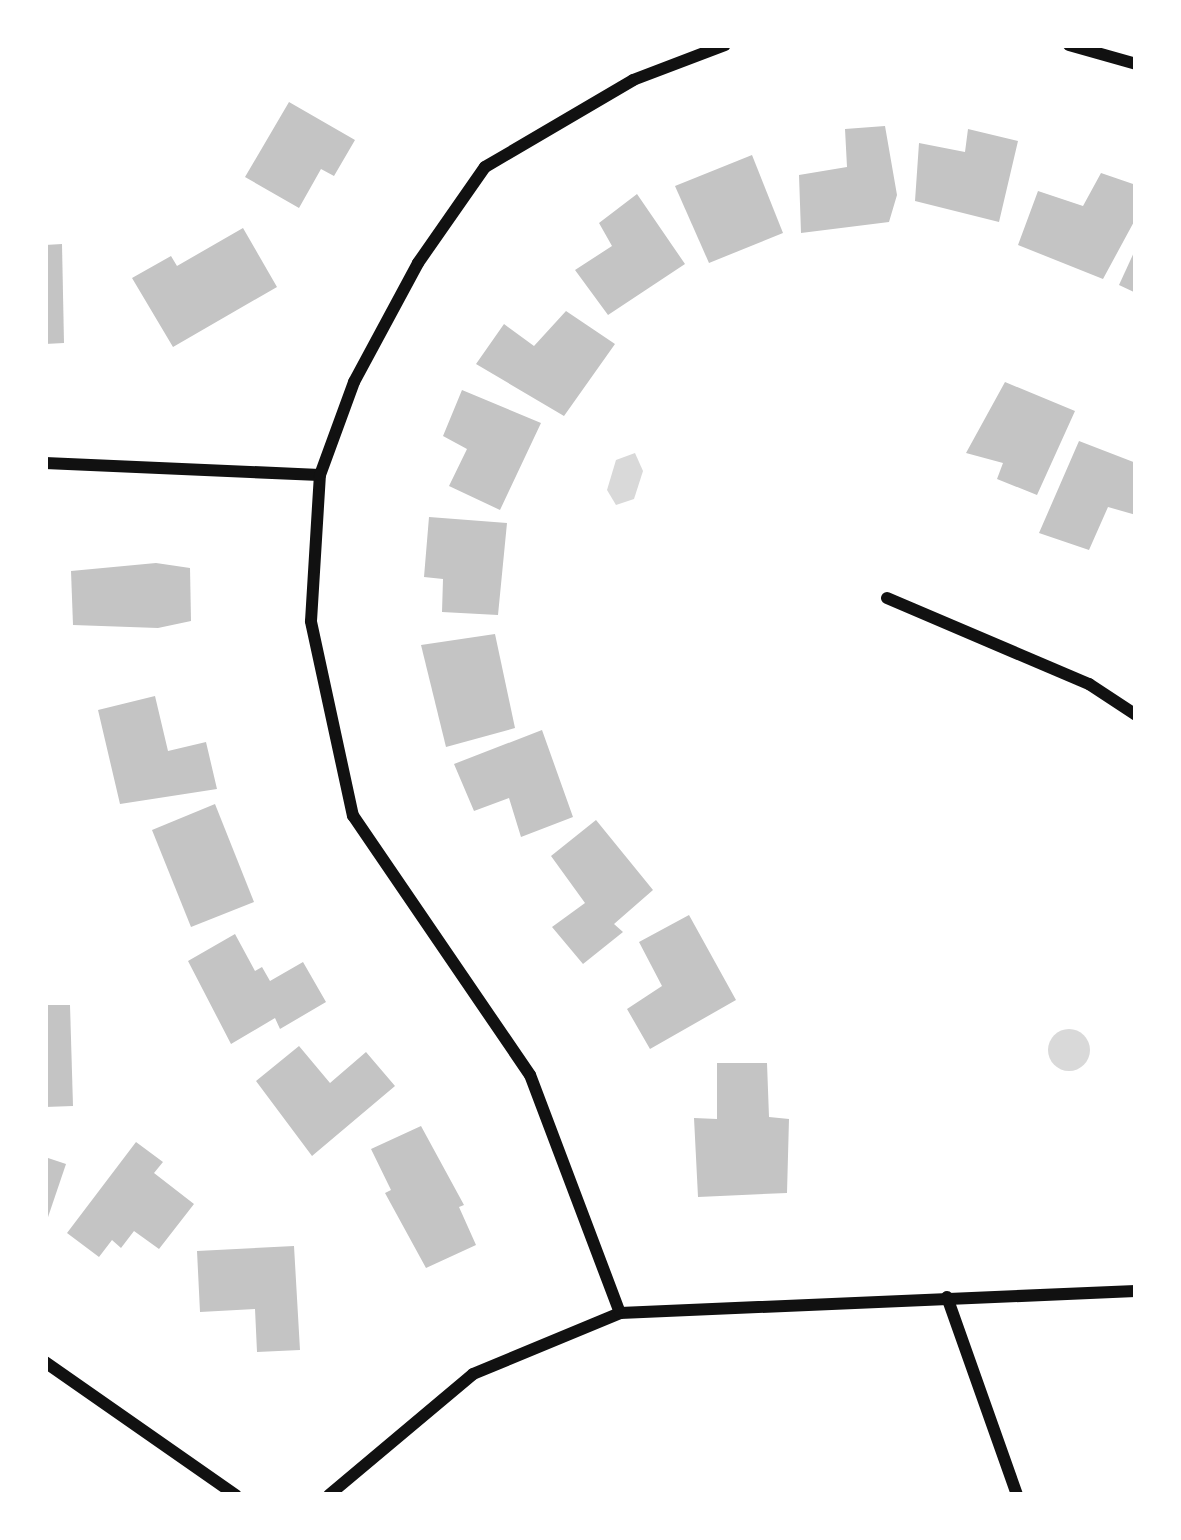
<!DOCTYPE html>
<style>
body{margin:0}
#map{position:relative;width:1181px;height:1540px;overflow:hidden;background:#fff;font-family:"DM Sans",sans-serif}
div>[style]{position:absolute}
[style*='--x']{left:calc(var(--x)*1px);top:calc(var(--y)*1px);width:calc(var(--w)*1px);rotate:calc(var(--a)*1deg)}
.water>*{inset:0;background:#d9d9d9}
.round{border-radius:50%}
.building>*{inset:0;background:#c4c4c4}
.minor>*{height:12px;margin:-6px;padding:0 6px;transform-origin:6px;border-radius:6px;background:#111}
span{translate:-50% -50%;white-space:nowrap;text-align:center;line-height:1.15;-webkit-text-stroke:9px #fff;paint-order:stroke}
.frame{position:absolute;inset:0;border:48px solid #fff;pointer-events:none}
</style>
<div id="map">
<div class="water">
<i style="clip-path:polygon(635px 453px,643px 471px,634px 499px,616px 505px,607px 490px,616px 460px)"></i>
<i class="round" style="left:1048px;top:1029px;width:42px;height:42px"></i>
</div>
<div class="building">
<i style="clip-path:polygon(289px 102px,355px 140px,334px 176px,321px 169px,299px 208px,245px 177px)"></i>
<i style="clip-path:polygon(885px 126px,897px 195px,889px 222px,801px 233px,799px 175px,847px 167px,845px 129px)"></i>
<i style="clip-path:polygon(968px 129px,1018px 141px,999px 222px,915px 201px,919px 143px,965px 152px)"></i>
<i style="clip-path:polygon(752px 155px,783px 233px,709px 263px,675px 186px)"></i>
<i style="clip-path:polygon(1101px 173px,1136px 185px,1136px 218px,1103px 279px,1018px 245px,1038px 191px,1083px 206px)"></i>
<i style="clip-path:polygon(637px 194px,685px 264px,608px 315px,575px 270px,612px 246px,599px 223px)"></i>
<i style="clip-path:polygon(243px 228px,277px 287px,173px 347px,132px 278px,171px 256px,177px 266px)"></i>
<i style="clip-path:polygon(62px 244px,64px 343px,45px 344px,45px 245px)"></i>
<i style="clip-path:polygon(1136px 248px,1136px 293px,1119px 285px)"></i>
<i style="clip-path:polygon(566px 311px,615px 344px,564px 416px,476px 364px,504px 324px,534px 346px)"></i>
<i style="clip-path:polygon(1005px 382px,1075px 411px,1037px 495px,997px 479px,1003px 463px,966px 453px)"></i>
<i style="clip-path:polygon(462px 390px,541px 423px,500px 510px,449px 486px,467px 449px,443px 436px)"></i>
<i style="clip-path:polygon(1079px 441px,1136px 463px,1136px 515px,1108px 507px,1089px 550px,1039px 533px)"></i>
<i style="clip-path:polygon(429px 517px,507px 523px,498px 615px,442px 612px,443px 579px,424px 577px)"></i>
<i style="clip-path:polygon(156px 563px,190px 568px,191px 621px,158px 628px,73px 625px,71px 571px)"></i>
<i style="clip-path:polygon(495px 634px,515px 728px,446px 747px,421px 645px)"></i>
<i style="clip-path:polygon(155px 696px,168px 751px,206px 742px,217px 789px,120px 804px,98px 710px)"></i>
<i style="clip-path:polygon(542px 730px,573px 817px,521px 837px,509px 798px,474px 811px,454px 764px)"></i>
<i style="clip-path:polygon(215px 804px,254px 902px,191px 927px,152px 830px)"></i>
<i style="clip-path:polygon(596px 820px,653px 890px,614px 924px,623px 932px,583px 964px,552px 927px,585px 903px,551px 856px)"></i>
<i style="clip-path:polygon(689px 915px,736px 1000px,650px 1049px,627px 1009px,662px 986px,639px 942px)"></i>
<i style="clip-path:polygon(235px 934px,255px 971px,262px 967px,270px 981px,303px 962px,326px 1002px,280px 1029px,275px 1018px,231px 1044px,188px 961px)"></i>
<i style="clip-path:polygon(45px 1005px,70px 1005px,73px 1106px,45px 1107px)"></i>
<i style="clip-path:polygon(299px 1046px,330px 1083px,366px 1052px,395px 1086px,312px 1156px,256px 1081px)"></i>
<i style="clip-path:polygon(717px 1063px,767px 1063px,769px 1117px,789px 1119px,787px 1193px,698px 1197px,694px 1118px,717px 1119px)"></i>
<i style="clip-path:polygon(421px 1126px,464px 1205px,459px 1207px,476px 1245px,426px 1268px,385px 1193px,391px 1190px,371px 1149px)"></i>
<i style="clip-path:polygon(136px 1142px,163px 1162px,154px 1173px,194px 1204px,159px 1249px,134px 1231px,121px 1248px,112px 1240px,99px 1257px,67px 1233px)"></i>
<i style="clip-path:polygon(45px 1157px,66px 1164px,46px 1223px,45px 1223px)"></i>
<i style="clip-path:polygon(294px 1246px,300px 1350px,257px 1352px,255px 1309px,200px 1312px,197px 1251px)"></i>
</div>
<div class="minor">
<i style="--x:1069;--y:45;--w:70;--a:15.8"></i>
<i style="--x:45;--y:463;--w:275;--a:2.5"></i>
<i style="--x:887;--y:598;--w:220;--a:23.1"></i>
<i style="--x:1089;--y:684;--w:56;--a:33.4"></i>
<i style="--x:947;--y:1297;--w:210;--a:70.5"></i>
<i style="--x:620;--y:1313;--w:254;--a:-110.7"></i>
<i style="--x:530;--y:1075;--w:314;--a:-124.3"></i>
<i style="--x:353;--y:816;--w:199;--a:-102.2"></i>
<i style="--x:311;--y:621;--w:146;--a:-86.5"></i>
<i style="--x:320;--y:475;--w:99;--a:-69.9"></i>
<i style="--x:354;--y:382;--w:135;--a:-61.7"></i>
<i style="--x:418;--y:263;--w:117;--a:-55.1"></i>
<i style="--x:485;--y:167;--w:172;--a:-30.4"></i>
<i style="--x:633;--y:80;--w:98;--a:-20.8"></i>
<i style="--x:45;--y:1362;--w:233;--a:34.9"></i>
<i style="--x:329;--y:1495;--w:188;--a:-40"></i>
<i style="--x:473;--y:1374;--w:159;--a:-22.5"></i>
<i style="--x:620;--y:1313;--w:516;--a:-2.44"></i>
</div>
<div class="frame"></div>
</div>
